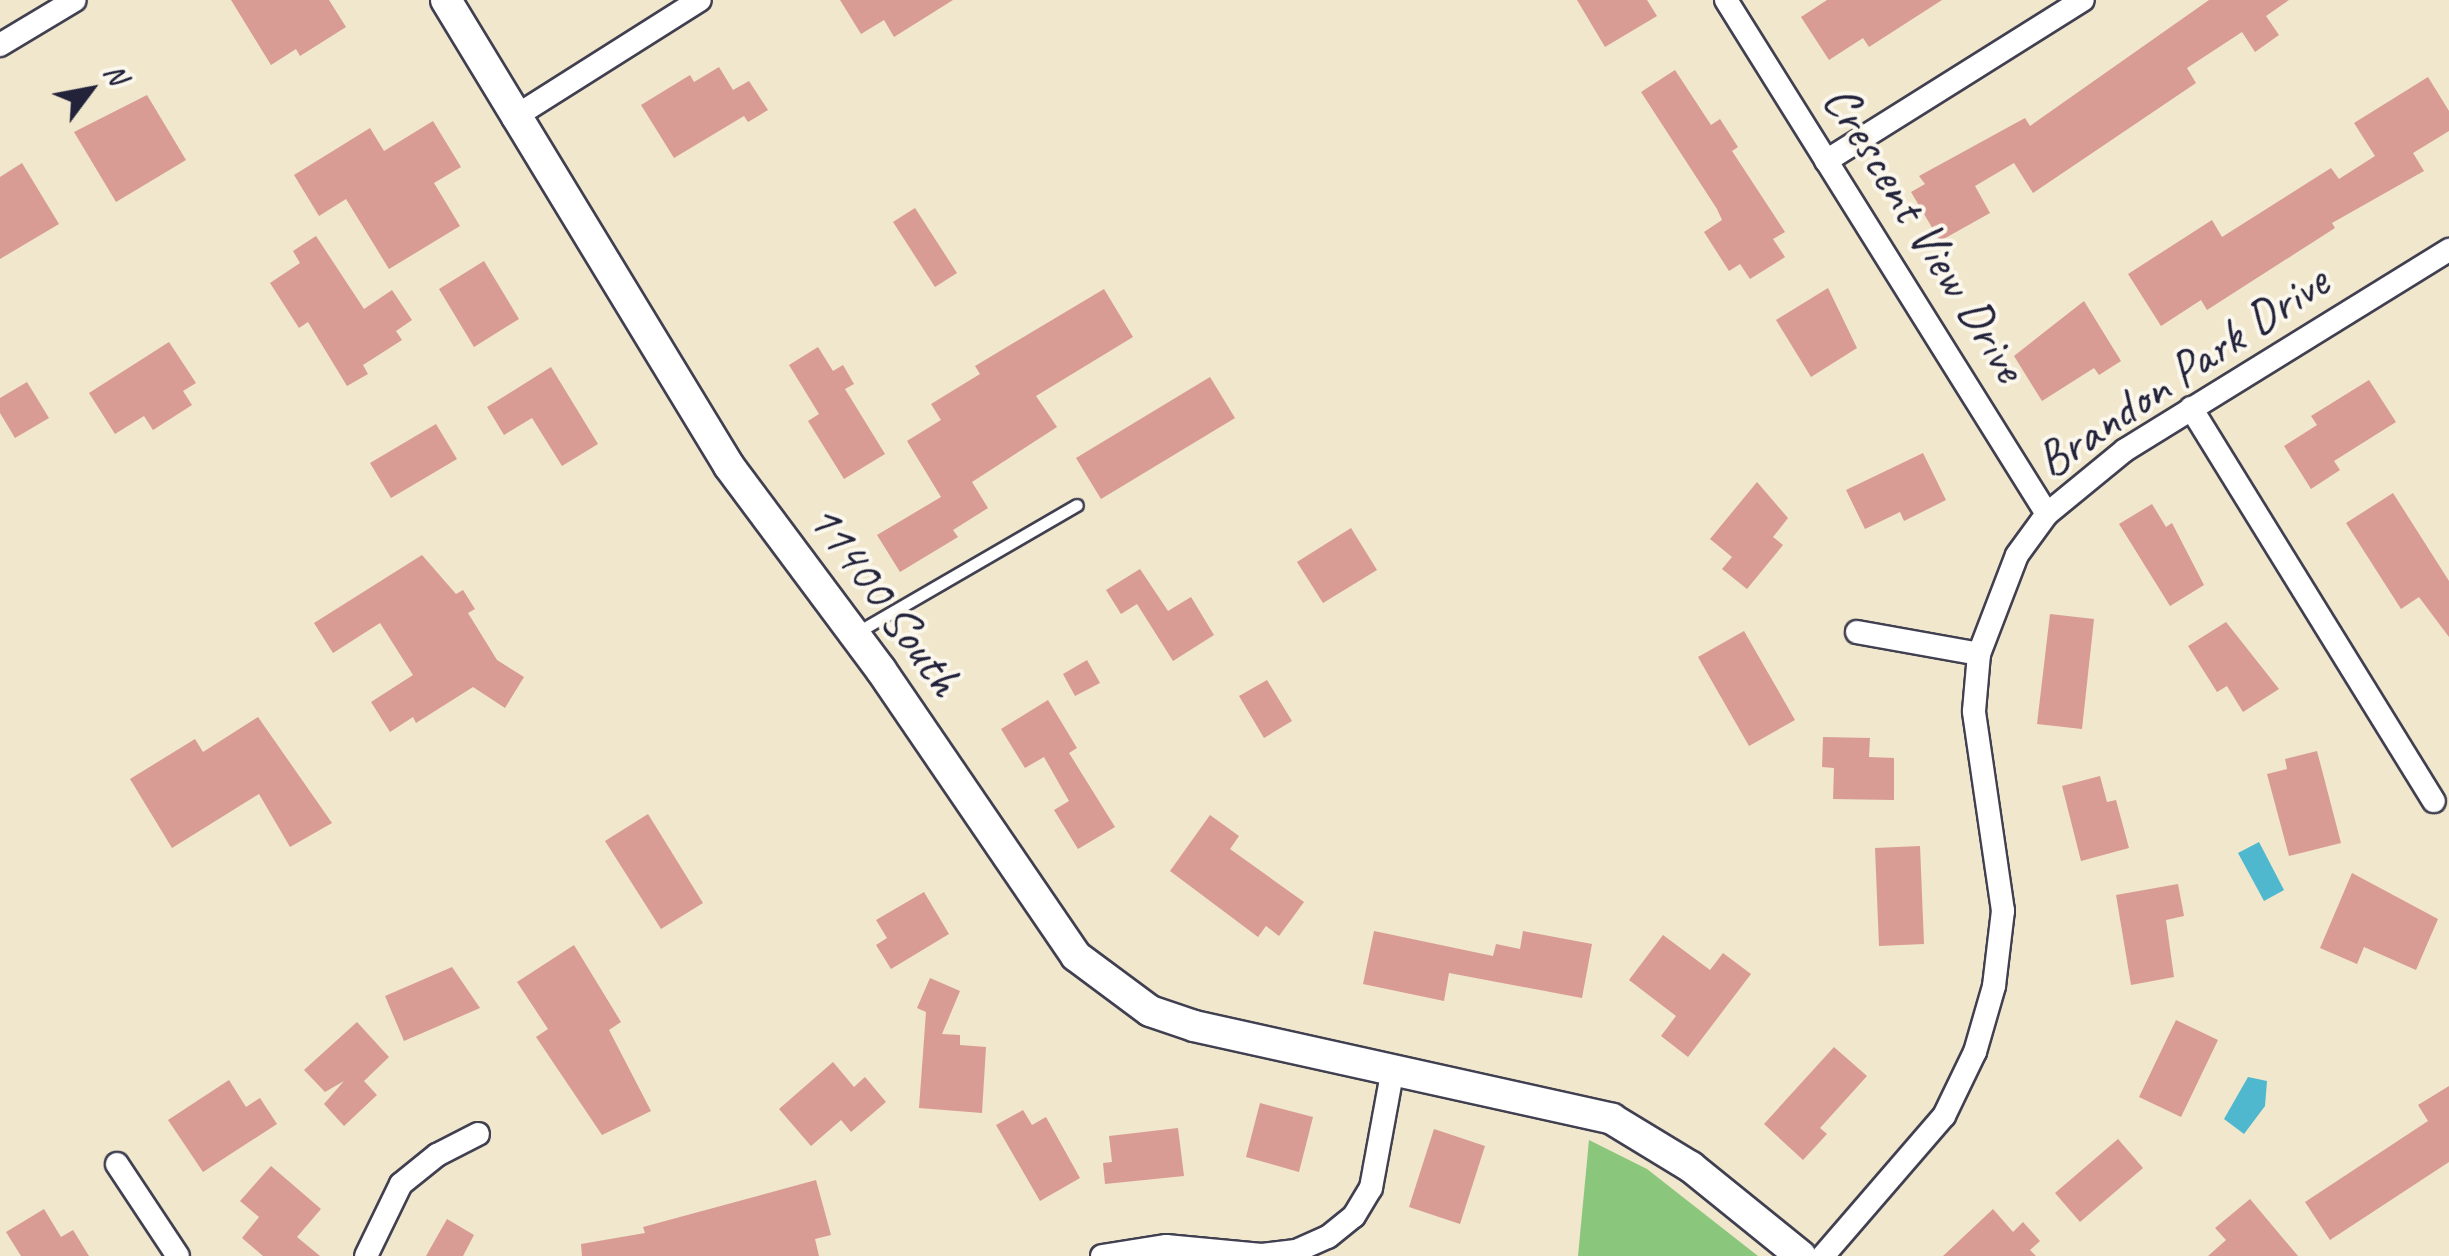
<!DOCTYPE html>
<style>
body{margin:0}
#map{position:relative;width:2449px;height:1256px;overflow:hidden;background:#f0e7cc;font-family:Caveat,sans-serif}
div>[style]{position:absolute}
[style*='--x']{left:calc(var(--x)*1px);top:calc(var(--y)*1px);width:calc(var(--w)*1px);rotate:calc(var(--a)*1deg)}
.green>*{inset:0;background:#8ac67c}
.water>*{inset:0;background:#50b8ce}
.building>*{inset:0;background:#d89c94}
.roads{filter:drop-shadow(2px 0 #414051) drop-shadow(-2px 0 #414051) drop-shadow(0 2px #414051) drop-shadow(0 -2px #414051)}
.service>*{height:11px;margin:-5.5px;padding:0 5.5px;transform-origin:5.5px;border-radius:5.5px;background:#fff}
.minor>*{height:22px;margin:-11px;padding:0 11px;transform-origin:11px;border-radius:11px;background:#fff}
.tertiary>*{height:30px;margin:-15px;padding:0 15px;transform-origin:15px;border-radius:15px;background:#fff}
span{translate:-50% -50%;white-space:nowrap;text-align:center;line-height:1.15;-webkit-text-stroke:8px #fbf7ec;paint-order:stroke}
.street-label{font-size:50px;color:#22223b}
.north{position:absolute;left:40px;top:40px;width:100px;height:100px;-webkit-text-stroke:8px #fbf7ec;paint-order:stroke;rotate:58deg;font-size:28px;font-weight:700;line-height:40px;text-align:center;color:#22223b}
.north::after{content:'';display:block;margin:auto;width:35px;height:45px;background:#22223b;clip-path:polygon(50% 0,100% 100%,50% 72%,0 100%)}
</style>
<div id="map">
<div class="green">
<i style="clip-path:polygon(1589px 1140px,1647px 1169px,1758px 1256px,1578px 1256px)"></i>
</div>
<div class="water">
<i style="clip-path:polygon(2259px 842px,2284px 890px,2264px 901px,2238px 853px)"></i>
<i style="clip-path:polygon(2248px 1077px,2267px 1081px,2265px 1106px,2244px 1134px,2224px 1119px)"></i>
</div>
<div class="building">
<i style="clip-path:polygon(231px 0,329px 0,346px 27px,300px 56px,296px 49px,271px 65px)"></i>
<i style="clip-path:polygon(840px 0,953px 0,894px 37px,884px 20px,861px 34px)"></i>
<i style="clip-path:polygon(1577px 0,1647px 0,1657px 16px,1605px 47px)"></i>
<i style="clip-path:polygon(1827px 0,1942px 0,1869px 47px,1863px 38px,1829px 60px,1801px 17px)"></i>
<i style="clip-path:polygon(2209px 0,2289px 0,2266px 16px,2279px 35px,2255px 52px,2242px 32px,2187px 68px,2196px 83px,2033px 193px,2014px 163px,1975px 186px,1990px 213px,1940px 241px,1911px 192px,1925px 184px,1919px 176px,2025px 118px,2030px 126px)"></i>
<i style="clip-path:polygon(719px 67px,733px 90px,749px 81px,768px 110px,748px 122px,744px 116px,674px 158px,641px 105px,690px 75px,694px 82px)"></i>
<i style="clip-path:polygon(1675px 70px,1711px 125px,1720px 119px,1738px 147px,1732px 151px,1785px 232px,1773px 239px,1785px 257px,1750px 279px,1740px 264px,1729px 271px,1704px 232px,1722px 220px,1717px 209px,1641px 92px)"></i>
<i style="clip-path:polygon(2428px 77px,2449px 111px,2449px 131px,2413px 153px,2424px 171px,2332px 223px,2335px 228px,2207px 310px,2201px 300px,2161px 326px,2128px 274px,2212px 220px,2222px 237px,2331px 168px,2339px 179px,2375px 156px,2354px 123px)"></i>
<i style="clip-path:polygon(147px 95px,186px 160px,116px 202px,74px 132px)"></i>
<i style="clip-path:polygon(433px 121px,461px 167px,434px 183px,460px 226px,389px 269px,346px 199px,319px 216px,294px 175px,370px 128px,384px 151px)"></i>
<i style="clip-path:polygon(22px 163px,59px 224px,0 259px,0 177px)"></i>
<i style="clip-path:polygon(915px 208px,957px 273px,935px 287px,893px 222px)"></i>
<i style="clip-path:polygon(316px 236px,364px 309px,392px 290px,412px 320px,396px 331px,402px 340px,363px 365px,368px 374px,347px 386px,308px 322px,299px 328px,270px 283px,300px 263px,293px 251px)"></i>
<i style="clip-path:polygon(484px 261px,519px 319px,474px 347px,439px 289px)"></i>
<i style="clip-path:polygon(1828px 288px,1857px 348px,1811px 377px,1776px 320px)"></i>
<i style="clip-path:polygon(1104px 289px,1133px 337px,1036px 396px,1057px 427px,972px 482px,988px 508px,953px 530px,958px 537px,900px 572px,877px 535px,941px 497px,907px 441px,941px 420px,931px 404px,980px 374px,975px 366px)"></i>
<i style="clip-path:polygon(2084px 301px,2121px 361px,2099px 375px,2094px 368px,2042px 401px,2014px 356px)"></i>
<i style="clip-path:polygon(169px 342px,196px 383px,183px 391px,192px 405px,153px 430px,144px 416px,115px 434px,89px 393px)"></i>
<i style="clip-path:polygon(818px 347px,833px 371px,843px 365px,854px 384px,845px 389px,885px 454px,844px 479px,808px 421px,819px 414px,789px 365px)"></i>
<i style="clip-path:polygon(551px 367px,598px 444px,562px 466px,532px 418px,504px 435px,487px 407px)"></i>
<i style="clip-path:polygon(1210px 377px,1235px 418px,1101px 499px,1076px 458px)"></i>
<i style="clip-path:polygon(2369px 380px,2396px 422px,2334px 461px,2340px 470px,2311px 489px,2284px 446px,2317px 425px,2311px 416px)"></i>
<i style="clip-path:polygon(27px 382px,49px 418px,15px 438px,0 413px,0 398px)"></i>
<i style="clip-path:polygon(436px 424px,457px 459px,391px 498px,370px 463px)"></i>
<i style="clip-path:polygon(1923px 453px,1946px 500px,1904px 521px,1900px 512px,1865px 529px,1846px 490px)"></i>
<i style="clip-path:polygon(1757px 482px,1788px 518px,1773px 537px,1783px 545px,1747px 589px,1722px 569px,1732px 557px,1710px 539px)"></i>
<i style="clip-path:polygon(2393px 493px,2449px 581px,2449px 637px,2419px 597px,2401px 609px,2346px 523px)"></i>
<i style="clip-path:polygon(2152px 504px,2166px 527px,2172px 523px,2204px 585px,2170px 606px,2119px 524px)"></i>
<i style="clip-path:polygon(1351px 528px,1377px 570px,1323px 603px,1297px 562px)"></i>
<i style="clip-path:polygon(422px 555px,456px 594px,463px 590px,475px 609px,468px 613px,497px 660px,524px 677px,505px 708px,473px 687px,416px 723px,413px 717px,390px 732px,371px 702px,413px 675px,380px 623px,333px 653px,314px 623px)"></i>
<i style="clip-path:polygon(1140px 569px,1168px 611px,1191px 597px,1214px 635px,1173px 661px,1137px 604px,1121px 614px,1106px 590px)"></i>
<i style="clip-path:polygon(2050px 614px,2094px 619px,2082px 729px,2037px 724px)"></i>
<i style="clip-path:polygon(2226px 622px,2279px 689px,2243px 712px,2227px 686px,2217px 692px,2188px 646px)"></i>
<i style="clip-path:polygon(1744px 631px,1795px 720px,1749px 746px,1698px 657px)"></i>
<i style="clip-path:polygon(1087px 660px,1100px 683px,1075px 696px,1063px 674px)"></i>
<i style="clip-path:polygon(1267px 680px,1292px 721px,1264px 738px,1239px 696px)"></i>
<i style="clip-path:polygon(1048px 700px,1077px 748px,1069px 753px,1115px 827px,1078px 849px,1054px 810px,1069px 801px,1044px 757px,1025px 768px,1001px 729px)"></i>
<i style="clip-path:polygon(258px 717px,332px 823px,290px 847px,259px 794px,172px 848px,130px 779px,195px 739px,203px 752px)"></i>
<i style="clip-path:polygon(1823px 737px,1870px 738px,1869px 757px,1894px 758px,1894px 800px,1833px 799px,1834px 768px,1822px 767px)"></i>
<i style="clip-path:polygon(2317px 751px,2341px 843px,2289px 856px,2267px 774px,2287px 769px,2285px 759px)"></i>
<i style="clip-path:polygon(2100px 776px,2107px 802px,2116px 800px,2129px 848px,2081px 861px,2062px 786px)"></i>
<i style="clip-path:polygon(648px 814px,703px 903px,661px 929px,605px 841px)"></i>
<i style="clip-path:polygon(1210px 815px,1239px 836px,1230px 849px,1304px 902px,1279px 936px,1266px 926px,1258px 937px,1170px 871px)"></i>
<i style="clip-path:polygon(1920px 846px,1924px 944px,1879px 946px,1875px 848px)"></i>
<i style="clip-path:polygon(2352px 873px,2438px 919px,2416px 970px,2364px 947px,2357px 964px,2320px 948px)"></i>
<i style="clip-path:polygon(2178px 884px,2184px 916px,2166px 920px,2174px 977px,2131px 985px,2116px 895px)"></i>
<i style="clip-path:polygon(924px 892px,949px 934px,891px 969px,876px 945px,887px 938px,876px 920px)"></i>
<i style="clip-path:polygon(1374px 931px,1493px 956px,1496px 944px,1520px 949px,1523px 931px,1592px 944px,1582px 998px,1449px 973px,1444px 1001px,1363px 984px)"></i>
<i style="clip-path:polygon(1663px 935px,1710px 970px,1723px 953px,1751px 974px,1688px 1057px,1661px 1036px,1676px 1016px,1629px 980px)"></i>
<i style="clip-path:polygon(574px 945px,621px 1022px,609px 1030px,651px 1111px,602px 1135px,536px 1037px,548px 1029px,517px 982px)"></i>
<i style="clip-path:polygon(452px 967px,480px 1008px,404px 1041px,385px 996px)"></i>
<i style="clip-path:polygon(930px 978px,960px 991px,942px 1034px,960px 1035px,960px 1045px,986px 1047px,982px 1113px,919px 1108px,926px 1012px,917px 1008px)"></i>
<i style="clip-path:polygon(2176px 1020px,2218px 1040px,2181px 1117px,2139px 1097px)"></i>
<i style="clip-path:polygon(357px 1022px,389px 1057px,364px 1081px,377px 1095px,344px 1126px,324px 1104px,344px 1081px,325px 1092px,304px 1070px)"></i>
<i style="clip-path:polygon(1834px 1047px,1867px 1076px,1820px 1128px,1827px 1134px,1803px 1160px,1764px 1124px)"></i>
<i style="clip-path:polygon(833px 1062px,854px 1087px,865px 1077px,886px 1102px,851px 1132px,841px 1120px,811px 1146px,779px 1109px)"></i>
<i style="clip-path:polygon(229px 1080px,246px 1107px,260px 1098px,277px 1124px,203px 1172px,168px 1120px)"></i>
<i style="clip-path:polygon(2449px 1086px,2449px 1162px,2330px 1240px,2305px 1202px,2428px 1121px,2418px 1105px)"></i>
<i style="clip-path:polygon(1260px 1103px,1313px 1117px,1299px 1172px,1246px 1157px)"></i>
<i style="clip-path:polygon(1023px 1110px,1032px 1125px,1046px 1117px,1080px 1178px,1040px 1201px,996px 1125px)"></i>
<i style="clip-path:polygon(1178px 1128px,1184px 1176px,1105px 1184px,1103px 1163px,1112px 1162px,1109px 1136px)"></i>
<i style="clip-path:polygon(1434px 1129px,1485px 1146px,1460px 1224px,1409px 1207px)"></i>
<i style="clip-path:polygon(2118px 1139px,2143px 1168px,2080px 1222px,2055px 1193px)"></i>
<i style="clip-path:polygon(271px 1166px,321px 1209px,297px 1237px,320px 1256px,263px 1256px,242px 1238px,259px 1217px,240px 1201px)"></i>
<i style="clip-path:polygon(816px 1180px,831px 1235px,815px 1239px,819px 1256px,582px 1256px,581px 1244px,645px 1233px,643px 1227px)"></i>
<i style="clip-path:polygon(2250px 1199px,2298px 1256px,2208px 1256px,2226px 1240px,2215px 1228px)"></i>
<i style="clip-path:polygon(44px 1209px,61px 1237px,73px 1230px,89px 1256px,21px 1256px,6px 1232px)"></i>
<i style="clip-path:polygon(1993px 1209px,2013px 1232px,2023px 1222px,2040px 1241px,2030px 1250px,2036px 1256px,1943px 1256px)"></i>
<i style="clip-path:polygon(447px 1219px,474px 1235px,463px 1256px,426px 1256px)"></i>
</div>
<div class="roads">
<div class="service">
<i style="--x:856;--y:633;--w:255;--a:-30.1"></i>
</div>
<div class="minor">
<i style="--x:1726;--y:0;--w:606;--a:58.01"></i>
<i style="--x:0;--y:45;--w:87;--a:-31"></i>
<i style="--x:513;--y:118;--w:221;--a:-32.3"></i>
<i style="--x:1826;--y:161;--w:303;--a:-32.1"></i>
<i style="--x:2191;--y:408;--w:462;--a:58.3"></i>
<i style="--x:1857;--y:632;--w:124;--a:10.2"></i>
<i style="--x:117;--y:1164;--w:110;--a:56.5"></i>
<i style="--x:366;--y:1256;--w:80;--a:-64.1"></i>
<i style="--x:401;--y:1184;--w:46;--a:-38.9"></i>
<i style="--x:437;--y:1155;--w:46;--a:-27.1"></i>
<i style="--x:1102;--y:1256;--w:65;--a:-8.9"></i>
<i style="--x:1166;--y:1246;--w:96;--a:5.4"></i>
<i style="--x:1262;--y:1255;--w:34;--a:-7"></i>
<i style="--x:1296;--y:1251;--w:35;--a:-24"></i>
<i style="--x:1328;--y:1237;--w:33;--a:-39"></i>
<i style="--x:1354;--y:1216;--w:33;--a:-59"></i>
<i style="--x:1371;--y:1188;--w:122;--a:-79.6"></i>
<i style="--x:1823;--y:1256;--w:185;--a:-49.2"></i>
<i style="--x:1944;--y:1116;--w:71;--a:-64.2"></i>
<i style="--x:1975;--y:1052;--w:69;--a:-73.9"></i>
<i style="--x:1994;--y:986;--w:76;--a:-83.2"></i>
<i style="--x:2003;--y:911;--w:202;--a:-98.3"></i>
<i style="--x:1974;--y:711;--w:57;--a:-85"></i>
<i style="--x:1979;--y:654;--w:106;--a:-69"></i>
<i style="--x:2017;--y:555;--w:51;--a:-53.8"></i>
<i style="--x:2047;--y:514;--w:101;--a:-39.4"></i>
<i style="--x:2125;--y:450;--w:381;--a:-31.7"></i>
</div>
<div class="tertiary">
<i style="--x:446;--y:0;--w:545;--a:58.73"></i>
<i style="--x:729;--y:466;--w:254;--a:53.3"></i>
<i style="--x:881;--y:670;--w:346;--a:55.7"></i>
<i style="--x:1076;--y:956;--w:92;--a:36.6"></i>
<i style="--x:1150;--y:1011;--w:46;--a:18.8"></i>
<i style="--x:1194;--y:1026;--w:428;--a:12.5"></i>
<i style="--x:1612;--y:1119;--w:92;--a:31.3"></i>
<i style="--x:1691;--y:1167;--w:141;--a:39"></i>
</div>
</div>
<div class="street-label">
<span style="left:1925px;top:233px;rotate:58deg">Crescent View Drive</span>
<span style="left:2182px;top:371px;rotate:-34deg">Brandon Park Drive</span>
<span style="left:885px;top:599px;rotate:54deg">11400 South</span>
</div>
<div class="north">N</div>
</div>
